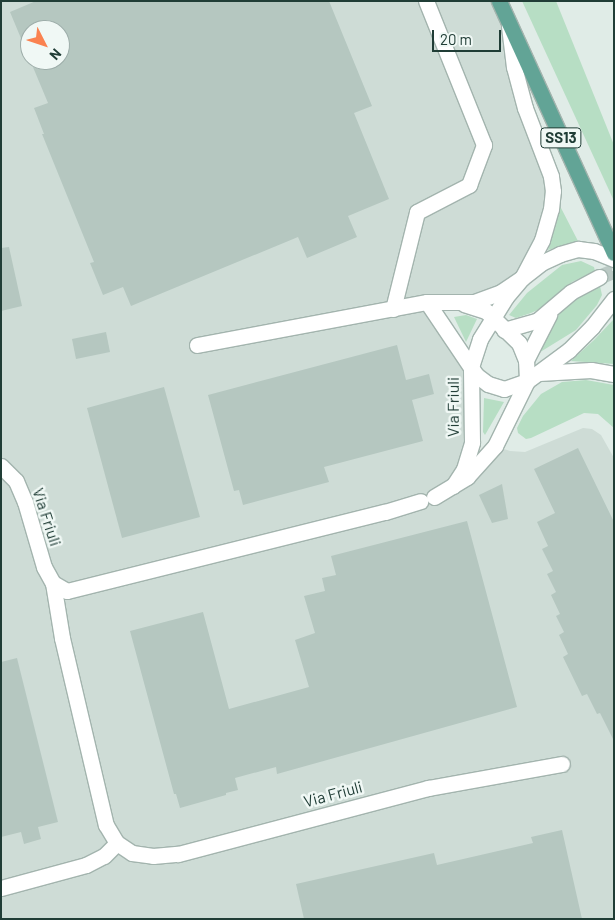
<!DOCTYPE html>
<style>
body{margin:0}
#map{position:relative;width:615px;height:920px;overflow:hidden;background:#e0ece7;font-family:Barlow,sans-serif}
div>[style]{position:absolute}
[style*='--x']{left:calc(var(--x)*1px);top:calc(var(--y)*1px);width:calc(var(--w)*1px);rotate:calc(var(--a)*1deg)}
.built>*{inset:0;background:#cedcd6}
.green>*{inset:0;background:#b7dec4}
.building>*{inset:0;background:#b5c7c0}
.minor-tunnel>*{height:15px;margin-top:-7.5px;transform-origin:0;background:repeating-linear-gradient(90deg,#bac9c4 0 15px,transparent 0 23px)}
.roads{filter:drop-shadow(1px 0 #a3b4ae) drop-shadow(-1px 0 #a3b4ae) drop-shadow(0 1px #a3b4ae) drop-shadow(0 -1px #a3b4ae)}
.minor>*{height:15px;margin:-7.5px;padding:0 7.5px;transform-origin:7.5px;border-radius:7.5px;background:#fff}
.major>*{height:15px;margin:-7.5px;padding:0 7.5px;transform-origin:7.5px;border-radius:7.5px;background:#62a496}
span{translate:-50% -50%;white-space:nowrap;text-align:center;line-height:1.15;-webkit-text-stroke:5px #f0f8f5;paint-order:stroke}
.shield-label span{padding:1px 4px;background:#f0f8f5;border:1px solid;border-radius:4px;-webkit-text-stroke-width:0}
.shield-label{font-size:15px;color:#203d36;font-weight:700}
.street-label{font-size:16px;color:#203d36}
.frame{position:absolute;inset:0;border:2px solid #203d36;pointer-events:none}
.north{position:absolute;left:20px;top:20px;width:50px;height:50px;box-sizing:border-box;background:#f0f8f5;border:1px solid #9dada9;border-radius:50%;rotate:131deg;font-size:14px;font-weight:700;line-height:20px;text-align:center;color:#203d36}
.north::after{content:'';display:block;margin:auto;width:18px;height:22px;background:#fa8250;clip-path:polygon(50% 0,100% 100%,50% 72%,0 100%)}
.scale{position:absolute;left:432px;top:30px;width:69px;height:22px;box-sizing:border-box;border:2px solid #203d36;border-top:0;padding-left:6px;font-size:15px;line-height:18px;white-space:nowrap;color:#203d36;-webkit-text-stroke:4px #f0f8f5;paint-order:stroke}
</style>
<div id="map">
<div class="built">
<i style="clip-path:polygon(evenodd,1px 1px,499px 1px,551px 176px,551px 209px,506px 297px,486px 311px,428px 302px,471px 367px,464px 469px,495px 446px,510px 451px,525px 452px,583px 428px,592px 429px,601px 435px,614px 458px,614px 919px,1px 919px,1px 1px,30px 30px,60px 30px,60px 60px,30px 60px,30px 30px)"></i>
</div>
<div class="green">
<i style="clip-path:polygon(522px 1px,556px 1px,614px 145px,614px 201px)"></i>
<i style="clip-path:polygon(560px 206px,578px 241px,548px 250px,555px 228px)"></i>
<i style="clip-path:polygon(581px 261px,594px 267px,595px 271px,572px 282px,542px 308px,531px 313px,516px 318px,509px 315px,527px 293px,562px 265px)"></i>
<i style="clip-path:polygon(600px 286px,602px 295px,597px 305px,576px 330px,537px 354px,560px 313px,581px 296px)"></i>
<i style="clip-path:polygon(466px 315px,477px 319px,466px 342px,454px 317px)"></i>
<i style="clip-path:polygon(613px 320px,614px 364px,571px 361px,594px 340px)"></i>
<i style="clip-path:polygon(586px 380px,614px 385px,614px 428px,598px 414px,584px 413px,531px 438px,526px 439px,518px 433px,517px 428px,523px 416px,541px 394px,562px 382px)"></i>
<i style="clip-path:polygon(484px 398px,504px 402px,485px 435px,483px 432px)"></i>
</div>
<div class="building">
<i style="clip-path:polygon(36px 1px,329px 1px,372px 106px,354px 113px,389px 199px,348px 216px,357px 237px,307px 258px,298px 237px,131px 306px,123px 287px,103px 295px,90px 263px,94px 262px,42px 134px,44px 134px,34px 108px,48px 103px,30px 60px,60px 60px,60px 30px,30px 30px,30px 60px,10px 12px)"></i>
<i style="clip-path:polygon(9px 247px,22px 306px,1px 311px,1px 248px)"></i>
<i style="clip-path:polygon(106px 332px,110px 352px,76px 359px,72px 339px)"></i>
<i style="clip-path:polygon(397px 345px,406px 380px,429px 374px,434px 394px,412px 400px,423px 441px,324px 467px,329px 482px,243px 505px,239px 490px,234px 491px,208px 395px)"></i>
<i style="clip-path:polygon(164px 387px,200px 517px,122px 538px,87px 408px)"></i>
<i style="clip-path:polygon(578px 448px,614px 522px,614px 741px,600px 713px,597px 714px,587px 694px,582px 696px,563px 657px,568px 654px,559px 635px,564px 632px,556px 616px,560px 614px,551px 595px,556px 592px,547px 574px,553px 571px,542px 549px,548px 546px,537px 522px,555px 513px,534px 469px)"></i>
<i style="clip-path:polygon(502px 484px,508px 519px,492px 523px,479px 495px)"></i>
<i style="clip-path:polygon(467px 521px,517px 707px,277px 774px,276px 767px,235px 778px,238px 790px,226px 793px,226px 795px,180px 808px,176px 794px,174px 794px,130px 631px,203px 612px,229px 709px,309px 687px,295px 640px,315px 633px,304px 596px,325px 591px,322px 578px,336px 575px,331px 556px)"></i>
<i style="clip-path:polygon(17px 658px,58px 822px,38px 827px,41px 839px,24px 844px,21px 832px,1px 837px,1px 662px)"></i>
<i style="clip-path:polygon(562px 830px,582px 919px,304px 919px,296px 884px,434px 853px,437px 865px,533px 843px,531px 837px)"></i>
</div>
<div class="minor-tunnel">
<i style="--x:599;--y:277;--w:16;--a:-22"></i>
</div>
<div class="roads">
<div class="minor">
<i style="--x:427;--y:302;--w:88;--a:56.1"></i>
<i style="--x:476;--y:375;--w:15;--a:37"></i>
<i style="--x:488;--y:384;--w:17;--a:17"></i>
<i style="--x:504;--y:389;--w:24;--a:-19"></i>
<i style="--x:527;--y:381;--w:52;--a:-36.4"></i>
<i style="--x:569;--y:350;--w:33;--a:-45"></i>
<i style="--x:592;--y:327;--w:36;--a:-52"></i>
<i style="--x:464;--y:304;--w:23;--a:18"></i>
<i style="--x:486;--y:311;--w:46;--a:44.1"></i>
<i style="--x:519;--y:343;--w:18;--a:68"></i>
<i style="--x:526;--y:360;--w:21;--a:87"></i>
<i style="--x:393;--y:309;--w:100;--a:-76.1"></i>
<i style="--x:417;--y:212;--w:59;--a:-27.4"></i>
<i style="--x:469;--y:185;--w:43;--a:-69.4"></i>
<i style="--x:484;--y:145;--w:155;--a:-111.9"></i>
<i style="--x:504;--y:330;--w:35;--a:-16"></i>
<i style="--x:538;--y:320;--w:43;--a:-40.3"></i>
<i style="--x:571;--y:292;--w:32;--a:-28"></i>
<i style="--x:197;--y:345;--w:234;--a:-10.6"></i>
<i style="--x:427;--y:302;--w:47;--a:0"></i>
<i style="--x:474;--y:302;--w:29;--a:-20"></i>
<i style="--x:501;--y:292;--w:25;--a:-34"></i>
<i style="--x:522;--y:278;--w:43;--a:-62.2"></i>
<i style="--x:542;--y:240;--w:32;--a:-74"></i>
<i style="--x:551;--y:209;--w:18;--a:-84"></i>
<i style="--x:553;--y:191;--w:15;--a:-98"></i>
<i style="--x:551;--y:176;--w:73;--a:-110.9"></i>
<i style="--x:525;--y:108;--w:42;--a:-105"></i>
<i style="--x:514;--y:67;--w:41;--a:-97"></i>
<i style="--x:526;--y:360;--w:51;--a:-62.9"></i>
<i style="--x:539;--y:373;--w:52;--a:-3.3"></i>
<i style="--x:591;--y:370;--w:23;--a:10"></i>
<i style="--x:1;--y:466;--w:21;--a:45"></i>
<i style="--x:16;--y:481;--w:23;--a:67"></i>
<i style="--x:25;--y:502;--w:68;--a:73.7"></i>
<i style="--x:44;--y:567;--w:18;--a:61"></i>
<i style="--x:53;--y:583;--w:16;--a:30"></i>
<i style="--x:67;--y:591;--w:328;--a:-14"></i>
<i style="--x:385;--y:512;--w:37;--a:-17"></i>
<i style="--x:453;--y:486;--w:20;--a:-57"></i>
<i style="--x:464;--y:469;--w:28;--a:-73"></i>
<i style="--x:472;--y:442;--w:75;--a:-90.8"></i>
<i style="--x:471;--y:367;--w:29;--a:-72"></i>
<i style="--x:480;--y:339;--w:49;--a:-58.2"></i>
<i style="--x:506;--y:297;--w:25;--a:-50"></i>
<i style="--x:522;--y:278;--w:24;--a:-38"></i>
<i style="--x:541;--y:263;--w:21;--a:-25"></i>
<i style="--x:560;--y:254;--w:19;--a:-16"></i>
<i style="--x:578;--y:249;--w:16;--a:7"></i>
<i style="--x:594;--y:251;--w:22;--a:22"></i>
<i style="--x:434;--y:497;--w:39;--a:-31"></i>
<i style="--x:467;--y:477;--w:42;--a:-47.9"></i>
<i style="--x:495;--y:446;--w:72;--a:-63.8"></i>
<i style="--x:53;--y:583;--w:56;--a:80.7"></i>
<i style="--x:62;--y:638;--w:192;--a:76.8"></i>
<i style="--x:106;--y:825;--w:21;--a:59"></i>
<i style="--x:117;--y:843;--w:18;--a:34"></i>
<i style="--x:132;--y:853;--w:21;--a:8"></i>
<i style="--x:153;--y:856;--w:25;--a:-5"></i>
<i style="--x:178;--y:854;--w:259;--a:-14.8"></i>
<i style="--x:428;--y:788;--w:136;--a:-10.2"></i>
<i style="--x:1;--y:888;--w:88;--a:-15.1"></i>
<i style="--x:86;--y:865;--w:20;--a:-27"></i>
<i style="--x:104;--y:856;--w:18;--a:-45"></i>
</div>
<div class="major">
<i style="--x:499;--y:1;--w:277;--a:65.5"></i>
</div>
</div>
<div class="shield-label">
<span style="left:561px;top:138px">SS13</span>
</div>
<div class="street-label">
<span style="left:453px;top:407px;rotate:-90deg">Via Friuli</span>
<span style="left:47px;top:517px;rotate:72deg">Via Friuli</span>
<span style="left:333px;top:794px;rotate:-15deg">Via Friuli</span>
</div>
<div class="frame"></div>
<div class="north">N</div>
<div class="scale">20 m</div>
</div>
